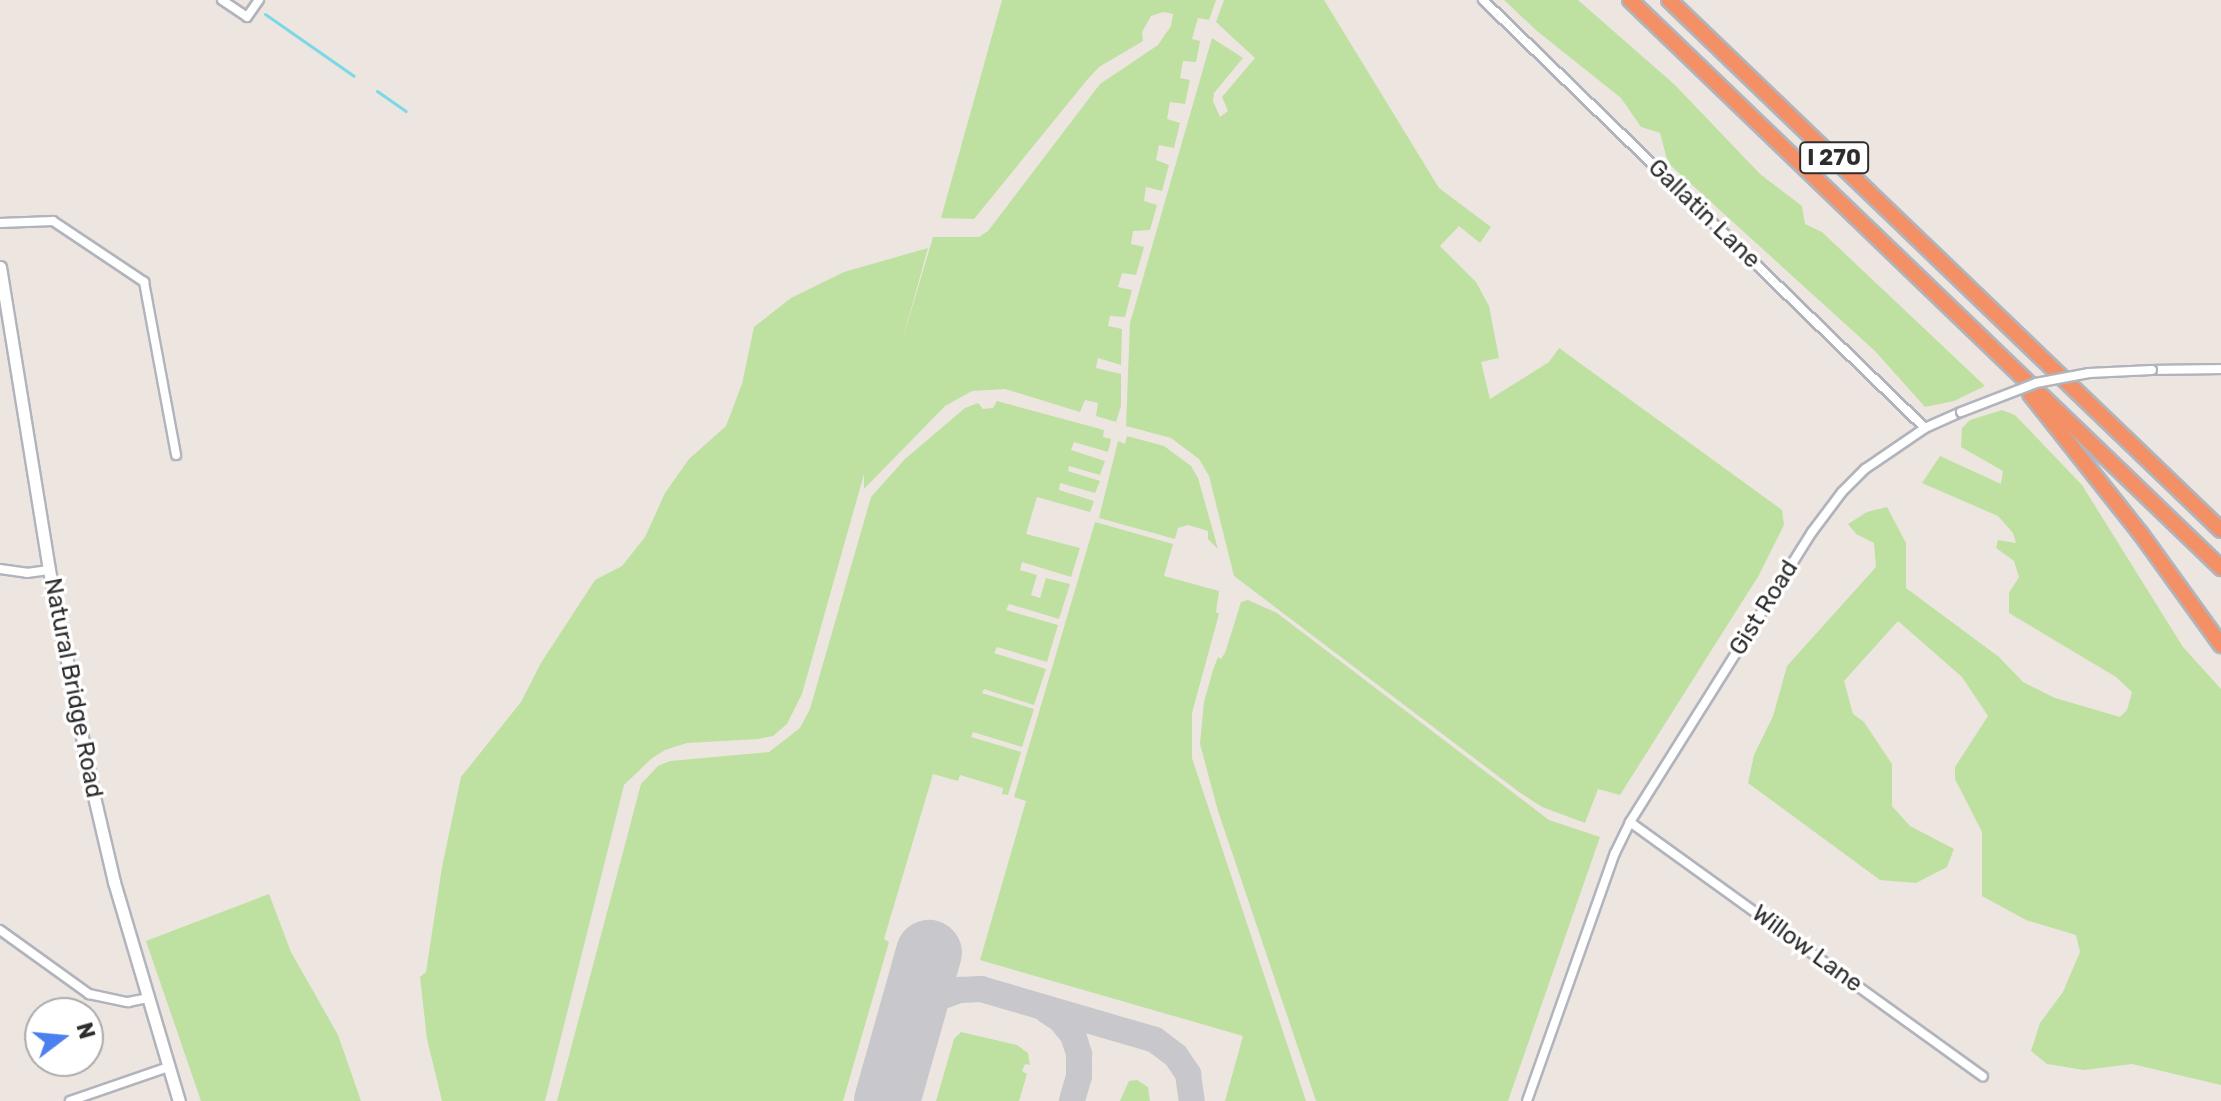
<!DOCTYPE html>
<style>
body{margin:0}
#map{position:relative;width:2221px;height:1101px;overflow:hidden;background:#ede6e0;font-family:Rubik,sans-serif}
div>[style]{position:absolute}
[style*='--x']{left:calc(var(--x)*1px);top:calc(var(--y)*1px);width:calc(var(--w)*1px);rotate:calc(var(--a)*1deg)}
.green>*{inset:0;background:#bee0a1}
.stream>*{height:3px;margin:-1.5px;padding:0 1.5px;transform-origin:1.5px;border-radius:1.5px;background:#7bd9e7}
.taxiway>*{height:26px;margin:-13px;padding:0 13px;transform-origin:13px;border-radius:13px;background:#c8c7cb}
.runway>*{height:66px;margin:-33px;padding:0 33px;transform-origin:33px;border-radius:33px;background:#c8c7cb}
.roads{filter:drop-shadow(2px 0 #b1b4bc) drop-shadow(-2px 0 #b1b4bc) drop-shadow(0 2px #b1b4bc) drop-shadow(0 -2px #b1b4bc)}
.street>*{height:8px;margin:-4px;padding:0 4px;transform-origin:4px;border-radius:4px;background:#fff}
.secondary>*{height:11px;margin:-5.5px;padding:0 5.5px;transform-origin:5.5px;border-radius:5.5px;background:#fff}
.highway>*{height:14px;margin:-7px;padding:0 7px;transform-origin:7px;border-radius:7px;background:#f49065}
.bridges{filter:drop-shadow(2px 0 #b1b4bc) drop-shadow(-2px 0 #b1b4bc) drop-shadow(0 2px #b1b4bc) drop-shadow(0 -2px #b1b4bc)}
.street-bridge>*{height:8px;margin:-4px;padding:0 4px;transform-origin:4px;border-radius:4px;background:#fff}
span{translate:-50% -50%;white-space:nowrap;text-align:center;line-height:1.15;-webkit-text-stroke:7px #fff;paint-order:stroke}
.shield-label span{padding:2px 6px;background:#fff;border:2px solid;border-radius:6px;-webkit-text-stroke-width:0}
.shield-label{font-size:22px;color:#2d2d2d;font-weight:700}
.street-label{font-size:24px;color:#2d2d2d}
.north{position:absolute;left:24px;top:997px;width:80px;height:80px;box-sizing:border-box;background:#fff;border:2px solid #ababab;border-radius:50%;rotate:74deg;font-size:22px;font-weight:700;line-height:32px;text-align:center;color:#2d2d2d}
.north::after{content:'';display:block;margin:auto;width:28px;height:36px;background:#4c7fef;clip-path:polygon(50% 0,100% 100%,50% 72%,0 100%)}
</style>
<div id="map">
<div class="green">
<i style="clip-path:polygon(1002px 0,1216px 0,1209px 20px,1198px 18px,1192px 39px,1200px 41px,1196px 62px,1183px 61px,1180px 78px,1190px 80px,1185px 104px,1170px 102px,1167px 119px,1180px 123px,1174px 148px,1159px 145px,1156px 160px,1169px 165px,1162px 191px,1146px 187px,1144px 201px,1157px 205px,1150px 230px,1133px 231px,1131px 244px,1144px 247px,1136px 275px,1122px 273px,1118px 287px,1132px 290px,1125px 317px,1110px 316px,1108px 326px,1122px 329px,1121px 365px,1098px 358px,1096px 368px,1121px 374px,1121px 406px,1116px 422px,1096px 416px,1098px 403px,1085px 400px,1080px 412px,1005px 389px,972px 391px,945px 406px,864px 489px,864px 474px,802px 694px,787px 724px,773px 736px,758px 739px,687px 743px,665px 750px,651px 759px,624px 785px,545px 1101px,442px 1101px,427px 1039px,420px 977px,426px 972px,442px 867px,461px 777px,521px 702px,541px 663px,595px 580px,622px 566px,645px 537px,665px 493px,689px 459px,726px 426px,742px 384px,754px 327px,791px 298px,844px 272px,928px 248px,901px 345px,933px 237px,979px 237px,988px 231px,1100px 84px,1158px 45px,1171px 26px,1173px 14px,1163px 12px,1151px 16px,1142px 32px,1143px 41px,1099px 67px,1087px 80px,974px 219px,941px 218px)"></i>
<i style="clip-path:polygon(1224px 0,1324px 0,1439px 188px,1491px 227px,1480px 243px,1459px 226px,1440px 246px,1476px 282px,1489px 306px,1499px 358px,1481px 362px,1490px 399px,1549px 362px,1559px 348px,1782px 510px,1784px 525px,1759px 575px,1620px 795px,1598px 789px,1585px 823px,1542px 807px,1519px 792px,1234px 576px,1209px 476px,1199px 459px,1171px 438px,1126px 426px,1130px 323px,1212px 38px,1243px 58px,1214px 93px,1213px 101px,1220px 117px,1228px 111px,1222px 97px,1255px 58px,1216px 22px)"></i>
<i style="clip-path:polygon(1504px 0,1578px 0,1675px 85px,1760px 174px,1802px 206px,1805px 224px,1822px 232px,1985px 386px,1954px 401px,1925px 407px,1875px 351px,1668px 163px,1660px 133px,1641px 127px,1621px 98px,1537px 31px)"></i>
<i style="clip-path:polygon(997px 401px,1104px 430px,1103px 437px,1111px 439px,1108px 452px,1074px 442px,1071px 450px,1105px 461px,1100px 475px,1069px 466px,1068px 471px,1100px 481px,1095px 493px,1060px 483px,1059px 490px,1094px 501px,1090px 512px,1037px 497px,1026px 534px,1080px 548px,1071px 577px,1022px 562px,1020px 570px,1037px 575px,1031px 595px,1040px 598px,1046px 578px,1070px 584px,1059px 619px,1009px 604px,1006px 610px,1058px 625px,1047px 662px,997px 647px,994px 653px,1046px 669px,1034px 705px,984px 689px,982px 693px,1034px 709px,1022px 747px,973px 732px,971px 737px,1021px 752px,1008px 795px,1002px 794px,1003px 788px,960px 775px,958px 781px,933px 774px,884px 939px,889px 942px,843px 1101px,557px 1101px,641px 784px,658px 766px,670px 761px,769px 752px,800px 728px,810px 709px,871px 497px,905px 459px,965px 408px,978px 403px,983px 409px,993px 408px)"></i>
<i style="clip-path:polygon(2002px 410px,2015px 415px,2082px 485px,2183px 647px,2221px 689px,2221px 1085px,2132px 1064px,2084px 1070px,2047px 1064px,2031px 1051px,2040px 1023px,2063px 992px,2080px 952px,2076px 935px,2026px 920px,1982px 896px,1982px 832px,1955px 779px,1955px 767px,1988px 716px,1962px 677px,1898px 621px,1844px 681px,1853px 714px,1864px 722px,1892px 764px,1892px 806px,1910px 826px,1954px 849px,1947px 867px,1916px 883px,1880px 880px,1748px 783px,1754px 755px,1773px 716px,1787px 666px,1876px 567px,1874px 543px,1856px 534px,1848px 524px,1867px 512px,1887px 507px,1906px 543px,1906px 588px,1999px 657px,2023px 682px,2055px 698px,2120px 717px,2127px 710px,2132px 692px,2116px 677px,2009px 613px,2009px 593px,2019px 577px,2014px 561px,1996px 548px,1998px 540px,2016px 543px,2013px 533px,1998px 516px,1922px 483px,1940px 456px,2001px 484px,2003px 471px,1961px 447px,1962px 428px,1970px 420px)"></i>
<i style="clip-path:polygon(1127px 436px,1164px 446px,1191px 466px,1198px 478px,1218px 549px,1208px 539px,1208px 531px,1188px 525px,1178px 528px,1175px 539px,1099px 518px,1118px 441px,1125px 444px)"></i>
<i style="clip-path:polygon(1095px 522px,1173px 544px,1164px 576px,1219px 591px,1216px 612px,1219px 614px,1192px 713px,1192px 758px,1306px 1101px,1225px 1101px,1243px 1036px,980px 960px,1026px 801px,1014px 797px)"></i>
<i style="clip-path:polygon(1248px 600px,1277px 613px,1549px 820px,1600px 837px,1508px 1101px,1316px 1101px,1218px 811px,1200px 744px,1204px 702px,1213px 670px,1218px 657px,1221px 659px,1225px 653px,1241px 602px)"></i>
<i style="clip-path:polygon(269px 894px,291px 952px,338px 1035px,361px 1101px,201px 1101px,146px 941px)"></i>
<i style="clip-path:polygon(961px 1032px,1017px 1045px,1028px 1053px,1030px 1065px,1025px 1064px,1022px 1071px,1027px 1074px,1019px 1101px,936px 1101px,954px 1039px)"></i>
<i style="clip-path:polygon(1137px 1080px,1148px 1087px,1150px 1101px,1120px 1101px,1129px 1081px)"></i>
</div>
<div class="stream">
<i style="--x:265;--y:14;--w:108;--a:34.9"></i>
<i style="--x:377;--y:91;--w:35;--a:35"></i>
</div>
<div class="taxiway">
<i style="--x:1047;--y:1011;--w:15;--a:32"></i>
<i style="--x:1060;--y:1019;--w:21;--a:51"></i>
<i style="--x:1073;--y:1035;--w:20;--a:72"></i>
<i style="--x:1079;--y:1054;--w:22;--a:90"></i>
<i style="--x:1079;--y:1076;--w:26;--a:106"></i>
<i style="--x:907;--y:1030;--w:39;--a:-50"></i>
<i style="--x:932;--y:1000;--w:30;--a:-20"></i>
<i style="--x:960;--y:990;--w:21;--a:-3"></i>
<i style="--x:981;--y:989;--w:181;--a:16.3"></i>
<i style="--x:1155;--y:1040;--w:26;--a:37"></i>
<i style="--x:1176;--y:1056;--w:22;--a:56"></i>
<i style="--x:1188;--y:1074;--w:27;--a:82"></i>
</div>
<div class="runway">
<i style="--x:887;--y:1101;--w:154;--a:-74.2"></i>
</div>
<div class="roads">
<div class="street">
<i style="--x:222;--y:0;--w:30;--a:34"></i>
<i style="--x:247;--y:17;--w:21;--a:-55"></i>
<i style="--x:1483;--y:0;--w:615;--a:44.08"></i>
<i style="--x:0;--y:223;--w:53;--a:-2.2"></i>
<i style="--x:53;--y:221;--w:110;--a:33.8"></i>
<i style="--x:144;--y:282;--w:176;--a:79.5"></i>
<i style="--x:2152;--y:370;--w:69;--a:-0.8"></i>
<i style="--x:0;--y:569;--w:27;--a:8"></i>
<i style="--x:27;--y:573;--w:22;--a:-8"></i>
<i style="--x:1630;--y:822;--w:435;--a:35.8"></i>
<i style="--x:0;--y:930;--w:110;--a:35.7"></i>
<i style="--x:89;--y:994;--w:40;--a:12"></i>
<i style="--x:128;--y:1002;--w:20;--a:-11"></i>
<i style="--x:70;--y:1101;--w:104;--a:-19.1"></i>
<i style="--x:1527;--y:1101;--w:263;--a:-70.5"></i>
<i style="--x:1615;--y:853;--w:34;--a:-64"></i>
<i style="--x:1630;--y:822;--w:342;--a:-57.9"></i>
<i style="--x:1812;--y:532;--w:50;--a:-53.1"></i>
<i style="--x:1842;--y:492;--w:33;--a:-45"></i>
<i style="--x:1865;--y:469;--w:73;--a:-34.3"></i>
<i style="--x:1925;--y:428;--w:39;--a:-24"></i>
</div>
<div class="secondary">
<i style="--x:0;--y:267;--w:307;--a:80.8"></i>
<i style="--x:49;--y:570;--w:222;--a:78.8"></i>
<i style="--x:92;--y:788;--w:97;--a:76.8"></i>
<i style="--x:114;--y:882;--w:228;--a:73.5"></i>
</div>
<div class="highway">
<i style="--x:1630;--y:0;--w:820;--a:43.86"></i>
<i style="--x:1669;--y:0;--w:765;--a:43.84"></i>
<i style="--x:2030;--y:394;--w:179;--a:51.6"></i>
<i style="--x:2141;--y:534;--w:137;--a:54.2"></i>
</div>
</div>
<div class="bridges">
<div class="street-bridge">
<i style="--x:1961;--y:412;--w:80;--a:-21.1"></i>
<i style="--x:2036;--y:383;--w:54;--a:-10.7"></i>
<i style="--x:2089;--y:373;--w:63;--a:-2.7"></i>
</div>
</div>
<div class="shield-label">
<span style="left:1834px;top:158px">I 270</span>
</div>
<div class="street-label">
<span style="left:1704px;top:214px;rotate:44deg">Gallatin Lane</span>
<span style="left:1764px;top:608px;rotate:-58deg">Gist Road</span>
<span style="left:73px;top:688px;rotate:79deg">Natural Bridge Road</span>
<span style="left:1807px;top:949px;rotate:36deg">Willow Lane</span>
</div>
<div class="north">N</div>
</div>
